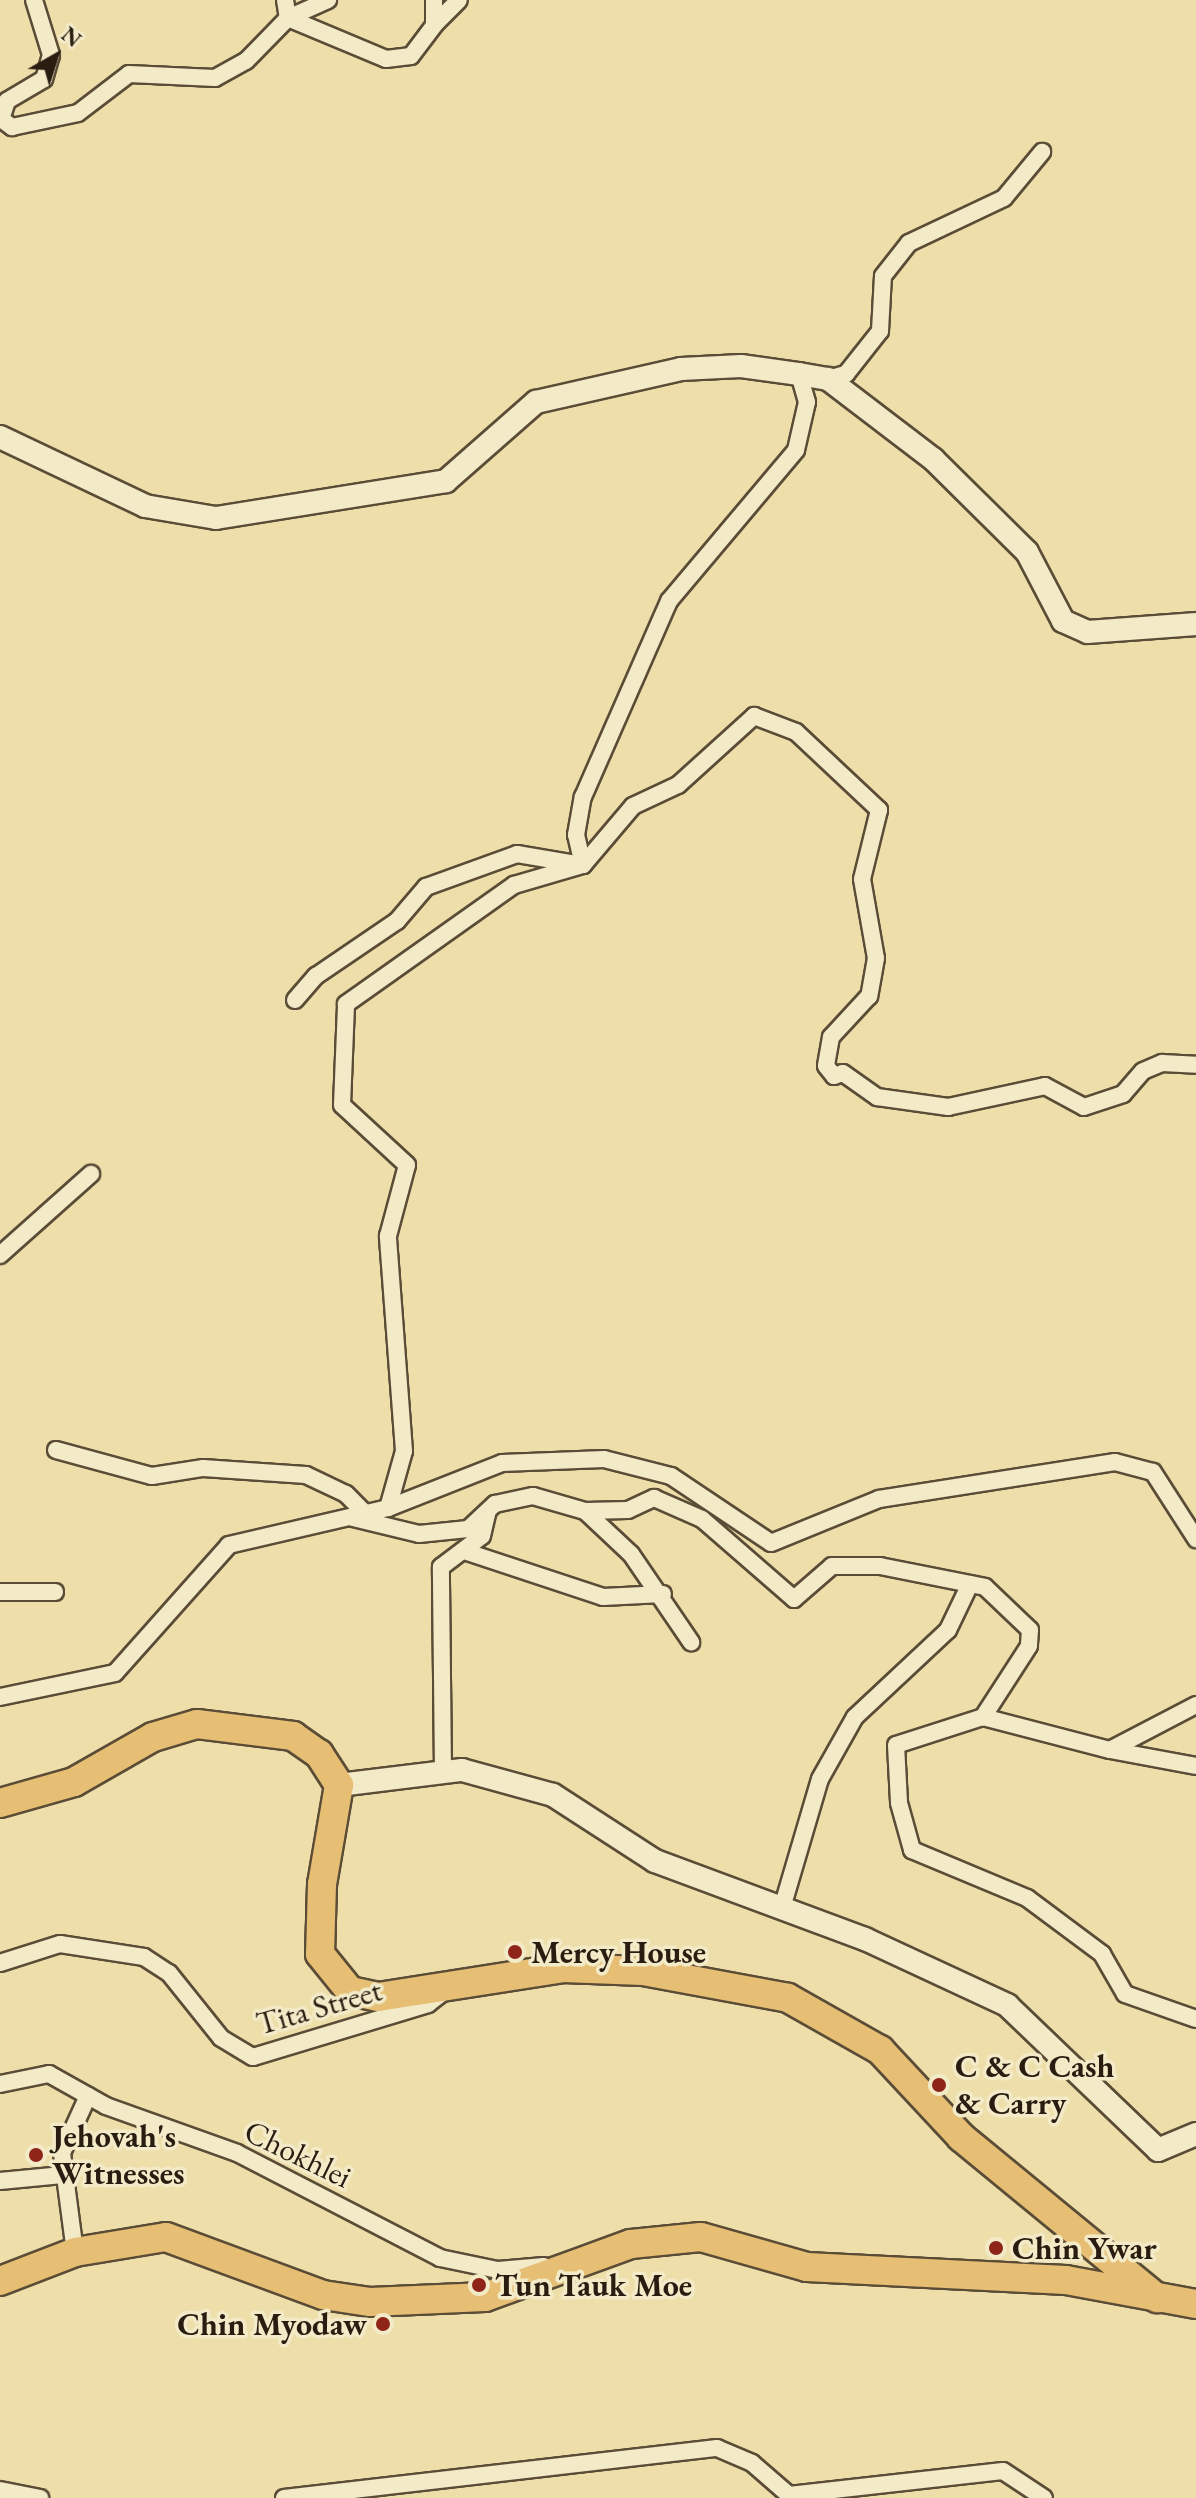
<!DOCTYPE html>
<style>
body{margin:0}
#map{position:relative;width:1196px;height:2498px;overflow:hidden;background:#eddeaa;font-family:"EB Garamond",serif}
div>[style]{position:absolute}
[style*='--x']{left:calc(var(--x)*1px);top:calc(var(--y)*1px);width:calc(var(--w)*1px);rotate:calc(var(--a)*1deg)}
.roads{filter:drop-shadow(2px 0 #5a4c36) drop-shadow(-2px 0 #5a4c36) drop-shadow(0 2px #5a4c36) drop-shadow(0 -2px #5a4c36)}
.minor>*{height:16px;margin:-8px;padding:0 8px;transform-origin:8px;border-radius:8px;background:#f3eac8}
.tertiary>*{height:22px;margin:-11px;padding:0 11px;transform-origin:11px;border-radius:11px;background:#f3eac8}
.trunk>*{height:28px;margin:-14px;padding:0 14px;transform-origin:14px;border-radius:14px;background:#e6bf75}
.dots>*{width:22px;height:22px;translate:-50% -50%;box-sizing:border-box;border:4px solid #f3eac8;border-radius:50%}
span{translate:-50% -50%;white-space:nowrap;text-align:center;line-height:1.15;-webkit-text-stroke:7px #f3eac8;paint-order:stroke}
.poi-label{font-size:32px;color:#291c10;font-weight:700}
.left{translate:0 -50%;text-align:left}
.right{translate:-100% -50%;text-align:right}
.street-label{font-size:32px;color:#291c10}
.north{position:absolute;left:16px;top:16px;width:80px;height:80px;-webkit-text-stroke:6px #f3eac8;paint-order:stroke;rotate:39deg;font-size:22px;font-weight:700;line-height:32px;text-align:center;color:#291c10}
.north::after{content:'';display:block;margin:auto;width:28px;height:36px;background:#291c10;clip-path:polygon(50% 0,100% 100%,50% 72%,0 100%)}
</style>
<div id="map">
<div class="roads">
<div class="minor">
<i style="--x:34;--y:0;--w:58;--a:72.8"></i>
<i style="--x:51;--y:55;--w:25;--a:106"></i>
<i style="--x:44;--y:79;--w:43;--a:149.3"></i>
<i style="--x:7;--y:101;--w:19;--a:108"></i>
<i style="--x:1;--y:119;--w:14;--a:36"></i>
<i style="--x:12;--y:127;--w:67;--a:-12"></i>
<i style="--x:78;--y:113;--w:64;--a:-37.4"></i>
<i style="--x:129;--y:74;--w:86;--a:2.7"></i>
<i style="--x:215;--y:78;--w:35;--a:-29"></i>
<i style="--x:246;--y:61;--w:60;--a:-45.7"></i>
<i style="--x:288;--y:18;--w:44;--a:-24.2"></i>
<i style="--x:285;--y:0;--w:18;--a:81"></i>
<i style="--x:288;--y:18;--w:106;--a:22.7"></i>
<i style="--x:386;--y:59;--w:25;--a:-7"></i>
<i style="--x:411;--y:56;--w:39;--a:-53"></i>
<i style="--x:434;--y:25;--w:25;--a:-90"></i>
<i style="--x:434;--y:25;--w:35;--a:-45"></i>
<i style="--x:828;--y:379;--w:19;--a:-16"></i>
<i style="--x:846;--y:374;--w:55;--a:-51.7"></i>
<i style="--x:880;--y:331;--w:55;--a:-86.9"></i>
<i style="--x:883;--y:276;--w:42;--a:-51.8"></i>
<i style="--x:909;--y:243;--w:105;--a:-25.3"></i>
<i style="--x:1004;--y:198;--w:60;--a:-50.4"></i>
<i style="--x:295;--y:1000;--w:32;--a:-49"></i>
<i style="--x:316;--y:976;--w:98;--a:-34.2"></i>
<i style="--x:397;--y:921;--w:45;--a:-49.5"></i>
<i style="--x:426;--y:887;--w:97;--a:-19.9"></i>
<i style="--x:517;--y:854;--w:67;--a:9.5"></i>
<i style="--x:583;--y:865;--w:31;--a:-103"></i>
<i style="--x:576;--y:835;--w:39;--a:-80"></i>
<i style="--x:583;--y:797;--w:214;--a:-66.3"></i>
<i style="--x:669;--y:601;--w:197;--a:-49.9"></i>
<i style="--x:796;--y:450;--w:49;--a:-77.1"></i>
<i style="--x:807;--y:402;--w:29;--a:-106"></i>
<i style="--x:0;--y:1255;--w:122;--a:-41.7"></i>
<i style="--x:56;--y:1450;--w:99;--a:15.2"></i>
<i style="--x:152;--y:1476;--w:52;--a:-8.9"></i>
<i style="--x:203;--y:1468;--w:103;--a:3.9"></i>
<i style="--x:306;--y:1475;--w:44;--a:25.4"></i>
<i style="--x:346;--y:1494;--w:28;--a:45"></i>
<i style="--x:388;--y:1508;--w:59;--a:-74.3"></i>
<i style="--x:404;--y:1451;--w:216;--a:-94.3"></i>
<i style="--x:388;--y:1236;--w:73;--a:-75"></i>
<i style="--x:407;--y:1165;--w:88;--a:-137.3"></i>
<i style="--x:342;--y:1105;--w:101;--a:-87.7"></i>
<i style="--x:346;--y:1004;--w:206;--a:-35.3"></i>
<i style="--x:514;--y:885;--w:72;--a:-16.2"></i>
<i style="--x:583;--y:865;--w:77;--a:-49.7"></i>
<i style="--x:633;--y:806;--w:50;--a:-25"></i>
<i style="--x:678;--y:785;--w:103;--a:-42.2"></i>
<i style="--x:754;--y:716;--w:45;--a:20.9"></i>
<i style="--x:796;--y:732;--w:114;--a:43.2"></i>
<i style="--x:879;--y:810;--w:71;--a:103.8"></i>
<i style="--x:862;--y:879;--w:80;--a:80"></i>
<i style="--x:876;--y:958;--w:39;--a:100"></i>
<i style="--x:869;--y:996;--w:56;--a:132.8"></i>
<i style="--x:831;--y:1037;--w:29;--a:100"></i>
<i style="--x:826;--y:1066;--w:13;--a:51"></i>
<i style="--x:834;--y:1076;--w:9;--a:-18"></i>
<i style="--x:843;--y:1073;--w:42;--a:35.2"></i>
<i style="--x:877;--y:1097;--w:72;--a:8"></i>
<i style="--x:948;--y:1107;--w:99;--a:-12.2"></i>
<i style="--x:1045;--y:1086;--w:44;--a:28.3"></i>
<i style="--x:1084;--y:1107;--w:41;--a:-18.4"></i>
<i style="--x:1123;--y:1094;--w:30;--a:-49"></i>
<i style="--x:1143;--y:1071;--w:21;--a:-23"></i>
<i style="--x:1162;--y:1063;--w:34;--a:3"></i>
<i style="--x:585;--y:1511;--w:63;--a:43.1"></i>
<i style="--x:631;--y:1554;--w:107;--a:55.7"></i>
<i style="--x:353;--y:1518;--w:68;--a:13.6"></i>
<i style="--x:419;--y:1534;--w:49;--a:-5.8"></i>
<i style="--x:468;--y:1529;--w:37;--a:-43"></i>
<i style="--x:495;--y:1504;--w:39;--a:-12"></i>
<i style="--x:533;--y:1496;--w:54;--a:16.1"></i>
<i style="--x:585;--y:1511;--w:43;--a:-1.3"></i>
<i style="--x:628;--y:1510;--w:29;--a:-25"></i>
<i style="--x:654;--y:1498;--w:52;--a:23.6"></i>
<i style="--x:702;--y:1519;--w:122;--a:41"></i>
<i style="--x:794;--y:1599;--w:50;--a:-41"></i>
<i style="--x:832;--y:1566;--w:48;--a:0"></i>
<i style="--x:880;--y:1566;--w:107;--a:11.3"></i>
<i style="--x:985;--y:1587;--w:62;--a:43.7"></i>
<i style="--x:1030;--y:1630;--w:16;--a:94"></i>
<i style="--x:1029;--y:1646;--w:85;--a:122.9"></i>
<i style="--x:983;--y:1717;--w:91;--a:162.2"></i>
<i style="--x:896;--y:1745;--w:58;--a:87"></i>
<i style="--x:899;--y:1803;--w:49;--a:74.5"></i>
<i style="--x:912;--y:1850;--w:125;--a:22.7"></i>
<i style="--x:1027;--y:1898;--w:94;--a:36.7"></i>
<i style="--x:1102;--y:1954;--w:46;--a:60.1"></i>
<i style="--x:1125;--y:1994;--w:75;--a:19.4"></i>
<i style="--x:467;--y:1552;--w:143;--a:18.3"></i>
<i style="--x:603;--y:1597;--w:60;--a:-2.9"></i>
<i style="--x:0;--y:1592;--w:55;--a:0"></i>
<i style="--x:0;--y:1697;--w:117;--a:-11.8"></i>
<i style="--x:115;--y:1673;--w:171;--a:-48.3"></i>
<i style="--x:229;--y:1545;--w:163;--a:-13.1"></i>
<i style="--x:388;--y:1508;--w:123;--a:-21.5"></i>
<i style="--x:502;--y:1463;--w:102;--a:-2.2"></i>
<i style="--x:604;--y:1459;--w:69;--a:14.2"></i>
<i style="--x:671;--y:1476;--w:120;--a:33.8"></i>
<i style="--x:771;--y:1543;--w:117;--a:-22.2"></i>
<i style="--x:879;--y:1499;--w:239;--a:-8.9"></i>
<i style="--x:1115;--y:1462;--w:39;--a:15"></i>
<i style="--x:1153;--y:1472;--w:80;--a:57.3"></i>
<i style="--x:1196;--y:1705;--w:97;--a:152.4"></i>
<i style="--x:1110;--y:1750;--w:87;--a:10.5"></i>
<i style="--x:983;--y:1717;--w:131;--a:14.6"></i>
<i style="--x:443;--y:1772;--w:205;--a:-90.6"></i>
<i style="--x:441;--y:1567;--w:51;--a:-37.1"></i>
<i style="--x:482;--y:1536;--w:26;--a:-77"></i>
<i style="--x:782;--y:1908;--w:134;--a:-73.6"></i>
<i style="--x:820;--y:1779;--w:71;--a:-60.6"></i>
<i style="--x:855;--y:1717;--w:127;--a:-43.1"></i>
<i style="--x:948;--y:1630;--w:51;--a:-64.4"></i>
<i style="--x:0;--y:1963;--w:63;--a:-17.6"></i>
<i style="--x:60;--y:1944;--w:85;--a:8.8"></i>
<i style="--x:144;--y:1957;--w:30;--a:33"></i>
<i style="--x:169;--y:1973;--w:83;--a:51.3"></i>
<i style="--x:221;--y:2038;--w:37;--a:31"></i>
<i style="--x:253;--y:2057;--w:183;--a:-16.8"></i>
<i style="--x:428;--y:2004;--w:23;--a:-38"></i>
<i style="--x:0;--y:2084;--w:50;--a:-11.5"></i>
<i style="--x:49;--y:2074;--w:65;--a:29.3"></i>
<i style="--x:106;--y:2106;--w:139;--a:19.7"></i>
<i style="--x:237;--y:2153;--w:229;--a:27.3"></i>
<i style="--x:440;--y:2258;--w:59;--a:11.7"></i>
<i style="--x:498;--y:2270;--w:46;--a:-5"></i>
<i style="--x:0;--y:2181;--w:63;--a:-5.4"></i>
<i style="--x:75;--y:2252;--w:100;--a:-97.5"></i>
<i style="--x:62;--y:2153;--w:63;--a:-65.5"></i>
<i style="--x:0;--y:2490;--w:41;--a:11.3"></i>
<i style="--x:284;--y:2498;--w:436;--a:-6.6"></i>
<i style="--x:717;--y:2448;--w:38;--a:23"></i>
<i style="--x:752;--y:2463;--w:49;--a:40.9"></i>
<i style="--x:789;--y:2495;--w:215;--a:-6.4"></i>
<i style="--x:1003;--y:2471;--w:49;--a:33.4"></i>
</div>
<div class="tertiary">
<i style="--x:0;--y:437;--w:161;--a:25.4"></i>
<i style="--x:145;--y:506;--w:72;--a:9.6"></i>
<i style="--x:216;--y:518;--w:233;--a:-9.1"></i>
<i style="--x:446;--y:481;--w:120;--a:-41.3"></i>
<i style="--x:536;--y:402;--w:149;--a:-12.8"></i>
<i style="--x:681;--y:369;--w:60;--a:-2.9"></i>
<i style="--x:741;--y:366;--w:59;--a:7.9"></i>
<i style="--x:799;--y:374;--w:29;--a:10"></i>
<i style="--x:828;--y:379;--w:132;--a:37.3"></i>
<i style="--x:933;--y:459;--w:132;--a:44.7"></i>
<i style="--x:1027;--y:552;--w:78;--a:62.4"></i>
<i style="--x:1063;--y:621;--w:27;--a:24"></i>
<i style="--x:1088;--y:632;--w:108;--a:-4.2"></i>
<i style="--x:339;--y:1785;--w:124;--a:-7"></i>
<i style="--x:462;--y:1770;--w:94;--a:15.4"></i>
<i style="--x:553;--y:1795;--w:121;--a:32.9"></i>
<i style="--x:655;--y:1861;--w:224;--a:20.4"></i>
<i style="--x:865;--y:1939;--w:157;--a:24.9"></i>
<i style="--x:1007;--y:2005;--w:209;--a:43.8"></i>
<i style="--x:1158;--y:2150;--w:41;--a:-22.8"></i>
</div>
<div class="trunk">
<i style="--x:0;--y:1803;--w:77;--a:-15.8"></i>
<i style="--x:74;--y:1782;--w:91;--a:-29.7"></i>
<i style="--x:153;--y:1737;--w:46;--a:-16.5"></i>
<i style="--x:197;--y:1724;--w:97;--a:7.1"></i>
<i style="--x:293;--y:1736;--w:32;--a:35"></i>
<i style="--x:319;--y:1754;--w:37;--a:57"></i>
<i style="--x:339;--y:1785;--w:100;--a:99.7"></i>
<i style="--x:322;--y:1884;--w:70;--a:91.6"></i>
<i style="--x:320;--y:1954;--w:48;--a:51"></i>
<i style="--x:350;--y:1991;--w:29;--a:12"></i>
<i style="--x:378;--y:1997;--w:187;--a:-8.9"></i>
<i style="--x:563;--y:1968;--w:80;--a:2.1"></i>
<i style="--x:643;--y:1971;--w:147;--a:10.5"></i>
<i style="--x:788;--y:1998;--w:106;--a:29.5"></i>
<i style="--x:880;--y:2050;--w:119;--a:47"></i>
<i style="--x:961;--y:2137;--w:254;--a:39.4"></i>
<i style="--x:0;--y:2281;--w:80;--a:-21.1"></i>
<i style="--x:75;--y:2252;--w:92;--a:-9.4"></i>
<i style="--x:166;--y:2237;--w:167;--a:20.3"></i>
<i style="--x:323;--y:2295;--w:48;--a:8.5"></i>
<i style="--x:370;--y:2302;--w:115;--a:-2.5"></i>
<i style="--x:485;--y:2297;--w:155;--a:-20"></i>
<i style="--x:631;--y:2244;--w:70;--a:-5.7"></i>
<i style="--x:701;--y:2237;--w:110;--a:15.8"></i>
<i style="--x:807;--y:2267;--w:259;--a:2.9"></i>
<i style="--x:1066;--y:2280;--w:132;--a:10.5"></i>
</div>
</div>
<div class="dots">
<i style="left:515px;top:1952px;background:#8f2418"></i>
<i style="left:939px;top:2085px;background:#8f2418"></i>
<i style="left:36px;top:2155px;background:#8f2418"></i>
<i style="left:996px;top:2248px;background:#8f2418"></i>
<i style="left:479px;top:2285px;background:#8f2418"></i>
<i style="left:383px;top:2324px;background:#8f2418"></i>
</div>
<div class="poi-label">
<span class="left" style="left:531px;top:1952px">Mercy House</span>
<span class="left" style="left:955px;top:2085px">C &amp; C Cash<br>&amp; Carry</span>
<span class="left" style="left:52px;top:2155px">Jehovah's<br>Witnesses</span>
<span class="left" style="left:1012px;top:2248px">Chin Ywar</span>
<span class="left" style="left:495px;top:2285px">Tun Tauk Moe</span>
<span class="right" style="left:367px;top:2324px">Chin Myodaw</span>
</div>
<div class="street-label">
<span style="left:319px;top:2007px;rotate:-16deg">Tita Street</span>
<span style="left:298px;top:2154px;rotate:26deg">Chokhlei</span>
</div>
<div class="north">N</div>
</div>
